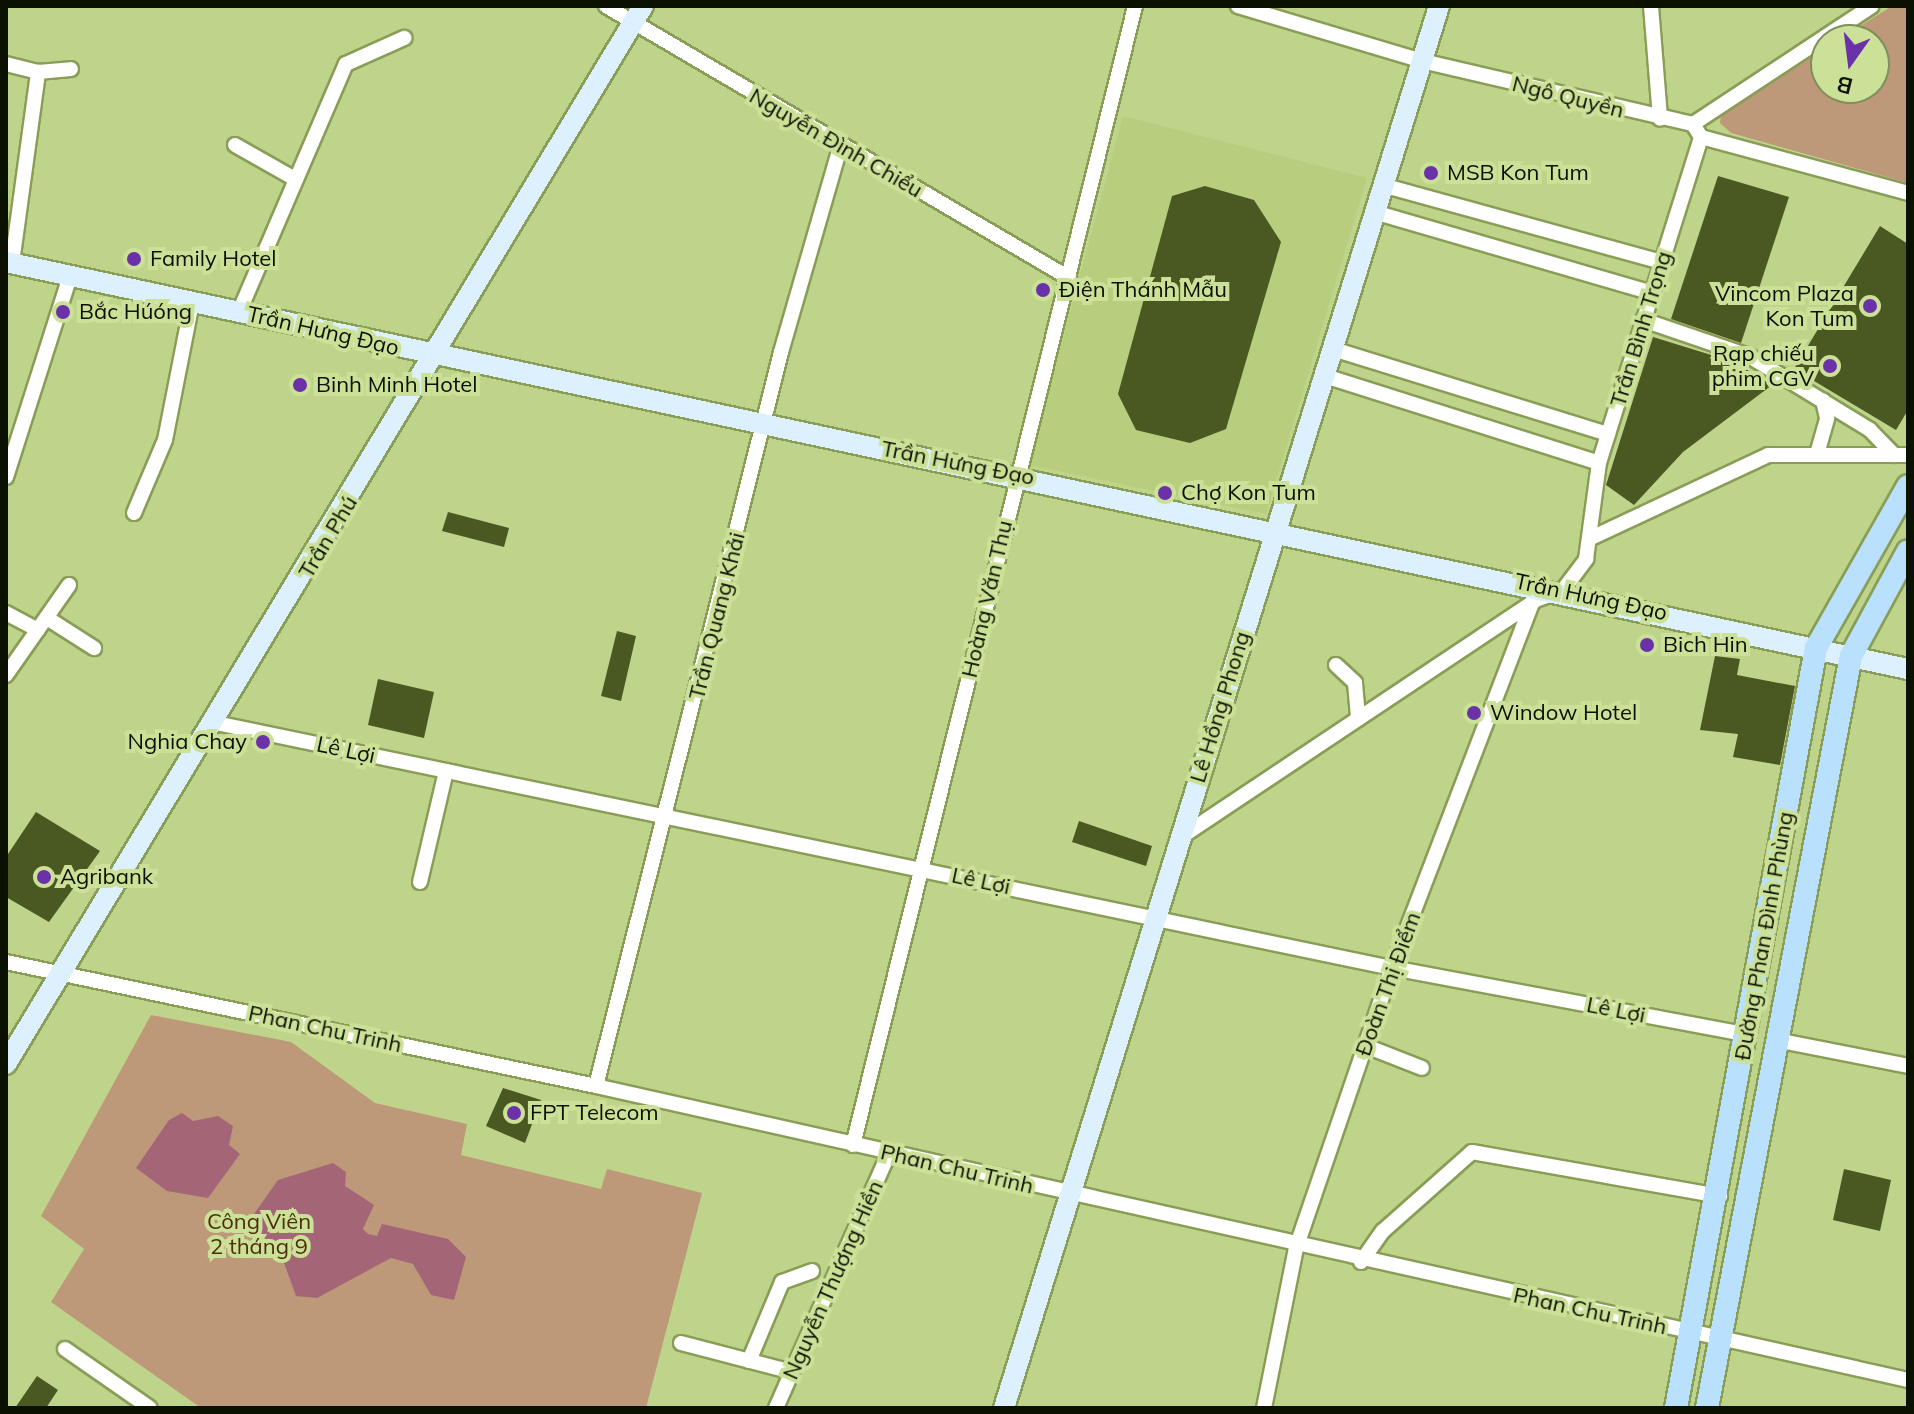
<!DOCTYPE html>
<meta charset="utf-8">
<style>
body{margin:0}
#map{position:relative;width:1914px;height:1414px;overflow:hidden;background:#bfd48b;font-family:Mulish,sans-serif}
div>[style]{position:absolute}
[style*='--x']{left:calc(var(--x)*1px);top:calc(var(--y)*1px);width:calc(var(--w)*1px);rotate:calc(var(--a)*1deg)}
.built>*{inset:0;background:#b6ce7d}
.green>*{inset:0;background:#bd9879}
.water>*{inset:0;background:#a46677}
.building>*{inset:0;background:#4a5821}
.roads{filter:drop-shadow(2px 0 #899d56) drop-shadow(-2px 0 #899d56) drop-shadow(0 2px #899d56) drop-shadow(0 -2px #899d56)}
.street>*{height:14px;margin:-7px;padding:0 7px;transform-origin:7px;border-radius:7px;background:#fff}
.secondary>*{height:20px;margin:-10px;padding:0 10px;transform-origin:10px;border-radius:10px;background:#dcf0fe}
.primary>*{height:22px;margin:-11px;padding:0 11px;transform-origin:11px;border-radius:11px;background:#b9e0fd}
.dots>*{width:22px;height:22px;translate:-50% -50%;box-sizing:border-box;border:4px solid #cce198;border-radius:50%}
span{translate:-50% -50%;white-space:nowrap;text-align:center;line-height:1.15;-webkit-text-stroke:8px #cce198;paint-order:stroke}
.street-label{font-size:22px;color:#0b1100}
.poi-label{font-size:22px;color:#0b1100}
.left{translate:0 -50%;text-align:left}
.right{translate:-100% -50%;text-align:right}
.park-label{font-size:22px;color:#4e2d0b}
.frame{position:absolute;inset:0;border:8px solid #0b1100;pointer-events:none}
.north{position:absolute;left:1810px;top:24px;width:80px;height:80px;box-sizing:border-box;background:#cce198;border:2px solid #7f8e5b;border-radius:50%;rotate:194deg;font-size:22px;font-weight:700;line-height:32px;text-align:center;color:#0b1100}
.north::after{content:'';display:block;margin:auto;width:28px;height:36px;background:#6b31a8;clip-path:polygon(50% 0,100% 100%,50% 72%,0 100%)}
</style>
<div id="map">
<div class="built">
<i style="clip-path:polygon(1123px 116px,1367px 178px,1266px 514px,1029px 465px)"></i>
</div>
<div class="green">
<i style="clip-path:polygon(1892px 6px,1908px 6px,1908px 183px,1731px 133px,1720px 123px,1721px 114px,1826px 48px,1826px 88px,1874px 88px,1874px 40px,1838px 40px)"></i>
<i style="clip-path:polygon(151px 1015px,291px 1042px,375px 1103px,467px 1124px,461px 1155px,601px 1189px,607px 1169px,702px 1193px,646px 1408px,201px 1408px,51px 1302px,84px 1249px,41px 1216px)"></i>
</div>
<div class="water">
<i style="clip-path:polygon(182px 1113px,193px 1121px,218px 1116px,233px 1126px,229px 1145px,240px 1154px,208px 1198px,167px 1191px,136px 1168px,169px 1120px)"></i>
<i style="clip-path:polygon(333px 1163px,346px 1172px,345px 1186px,374px 1205px,363px 1229px,368px 1234px,377px 1236px,382px 1224px,448px 1239px,466px 1257px,454px 1300px,431px 1295px,413px 1264px,391px 1258px,317px 1298px,296px 1296px,279px 1249px,247px 1224px,278px 1180px)"></i>
</div>
<div class="building">
<i style="clip-path:polygon(1718px 176px,1789px 197px,1741px 343px,1671px 319px)"></i>
<i style="clip-path:polygon(1205px 186px,1254px 200px,1281px 242px,1226px 429px,1190px 443px,1136px 430px,1118px 394px,1172px 196px)"></i>
<i style="clip-path:polygon(1880px 226px,1908px 244px,1908px 410px,1896px 430px,1794px 369px)"></i>
<i style="clip-path:polygon(1653px 337px,1734px 362px,1772px 385px,1683px 452px,1634px 505px,1606px 485px)"></i>
<i style="clip-path:polygon(448px 512px,509px 528px,504px 547px,442px 531px)"></i>
<i style="clip-path:polygon(617px 631px,636px 636px,621px 701px,601px 696px)"></i>
<i style="clip-path:polygon(1715px 656px,1740px 659px,1737px 675px,1795px 686px,1780px 765px,1733px 757px,1738px 734px,1700px 730px)"></i>
<i style="clip-path:polygon(378px 679px,434px 692px,424px 738px,368px 725px)"></i>
<i style="clip-path:polygon(36px 812px,100px 851px,49px 922px,6px 897px,6px 857px)"></i>
<i style="clip-path:polygon(1079px 821px,1152px 846px,1146px 866px,1072px 842px)"></i>
<i style="clip-path:polygon(503px 1088px,541px 1100px,525px 1143px,486px 1126px)"></i>
<i style="clip-path:polygon(1844px 1169px,1891px 1180px,1880px 1231px,1833px 1220px)"></i>
<i style="clip-path:polygon(37px 1376px,58px 1390px,46px 1408px,15px 1408px)"></i>
</div>
<div class="roads">
<div class="street">
<i style="--x:606;--y:6;--w:537;--a:30.43"></i>
<i style="--x:1238;--y:6;--w:192;--a:16.6"></i>
<i style="--x:1422;--y:61;--w:278;--a:13.1"></i>
<i style="--x:1693;--y:124;--w:214;--a:-33.4"></i>
<i style="--x:1651;--y:6;--w:113;--a:85.4"></i>
<i style="--x:6;--y:64;--w:33;--a:14"></i>
<i style="--x:38;--y:72;--w:33;--a:-5"></i>
<i style="--x:1701;--y:137;--w:214;--a:15.1"></i>
<i style="--x:235;--y:145;--w:69;--a:29.5"></i>
<i style="--x:1382;--y:185;--w:290;--a:15.4"></i>
<i style="--x:1374;--y:212;--w:290;--a:16.2"></i>
<i style="--x:12;--y:263;--w:193;--a:-82.2"></i>
<i style="--x:239;--y:312;--w:270;--a:-66.7"></i>
<i style="--x:346;--y:64;--w:64;--a:-24.1"></i>
<i style="--x:1643;--y:320;--w:112;--a:18.8"></i>
<i style="--x:1749;--y:356;--w:142;--a:31.4"></i>
<i style="--x:1870;--y:430;--w:35;--a:46"></i>
<i style="--x:1333;--y:349;--w:288;--a:17.2"></i>
<i style="--x:1325;--y:376;--w:287;--a:17.6"></i>
<i style="--x:1817;--y:454;--w:37;--a:-74"></i>
<i style="--x:1827;--y:418;--w:18;--a:-103"></i>
<i style="--x:6;--y:477;--w:211;--a:-72.3"></i>
<i style="--x:134;--y:513;--w:79;--a:-67"></i>
<i style="--x:165;--y:440;--w:140;--a:-78.9"></i>
<i style="--x:1591;--y:538;--w:195;--a:-25.1"></i>
<i style="--x:1768;--y:455;--w:140;--a:0"></i>
<i style="--x:6;--y:613;--w:36;--a:28"></i>
<i style="--x:47;--y:618;--w:56;--a:32.6"></i>
<i style="--x:1336;--y:665;--w:26;--a:43"></i>
<i style="--x:1355;--y:683;--w:36;--a:85"></i>
<i style="--x:6;--y:675;--w:110;--a:-55"></i>
<i style="--x:216;--y:723;--w:1201;--a:11.77"></i>
<i style="--x:1392;--y:968;--w:360;--a:10.6"></i>
<i style="--x:1178;--y:839;--w:427;--a:-33.7"></i>
<i style="--x:420;--y:882;--w:114;--a:-76.8"></i>
<i style="--x:6;--y:962;--w:603;--a:11.87"></i>
<i style="--x:596;--y:1086;--w:1345;--a:12.63"></i>
<i style="--x:1781;--y:1041;--w:129;--a:11.1"></i>
<i style="--x:1366;--y:1046;--w:60;--a:21.4"></i>
<i style="--x:596;--y:1086;--w:757;--a:-75.85"></i>
<i style="--x:781;--y:352;--w:213;--a:-73.9"></i>
<i style="--x:853;--y:1145;--w:1173;--a:-76.09"></i>
<i style="--x:1361;--y:1262;--w:38;--a:-55"></i>
<i style="--x:1383;--y:1231;--w:119;--a:-41.6"></i>
<i style="--x:1472;--y:1152;--w:252;--a:10.1"></i>
<i style="--x:681;--y:1343;--w:115;--a:14.6"></i>
<i style="--x:65;--y:1349;--w:103;--a:34.8"></i>
<i style="--x:749;--y:1361;--w:86;--a:-67.3"></i>
<i style="--x:782;--y:1282;--w:32;--a:-20"></i>
<i style="--x:776;--y:1408;--w:279;--a:-66.1"></i>
<i style="--x:1264;--y:1408;--w:163;--a:-78.7"></i>
<i style="--x:1296;--y:1248;--w:296;--a:-71.1"></i>
<i style="--x:1392;--y:968;--w:393;--a:-69"></i>
<i style="--x:1533;--y:601;--w:32;--a:-20"></i>
<i style="--x:1563;--y:590;--w:39;--a:-53"></i>
<i style="--x:1586;--y:559;--w:97;--a:-82.3"></i>
<i style="--x:1599;--y:463;--w:342;--a:-72.6"></i>
<i style="--x:1701;--y:137;--w:15;--a:-122"></i>
</div>
<div class="secondary">
<i style="--x:6;--y:262;--w:1945;--a:12.08"></i>
<i style="--x:6;--y:1064;--w:1235;--a:-58.95"></i>
<i style="--x:1004;--y:1408;--w:1468;--a:-72.76"></i>
</div>
<div class="primary">
<i style="--x:1676;--y:1408;--w:773;--a:-79.56"></i>
<i style="--x:1816;--y:648;--w:186;--a:-60.4"></i>
<i style="--x:1707;--y:1408;--w:766;--a:-79.16"></i>
<i style="--x:1851;--y:656;--w:119;--a:-61.5"></i>
</div>
</div>
<div class="dots">
<i style="left:1431px;top:173px;background:#6b31a8"></i>
<i style="left:134px;top:259px;background:#6b31a8"></i>
<i style="left:1043px;top:290px;background:#6b31a8"></i>
<i style="left:1870px;top:306px;background:#6b31a8"></i>
<i style="left:63px;top:312px;background:#6b31a8"></i>
<i style="left:1830px;top:366px;background:#6b31a8"></i>
<i style="left:300px;top:385px;background:#6b31a8"></i>
<i style="left:1165px;top:493px;background:#6b31a8"></i>
<i style="left:1647px;top:645px;background:#6b31a8"></i>
<i style="left:1474px;top:713px;background:#6b31a8"></i>
<i style="left:263px;top:742px;background:#6b31a8"></i>
<i style="left:44px;top:877px;background:#6b31a8"></i>
<i style="left:514px;top:1113px;background:#6b31a8"></i>
</div>
<div class="street-label">
<span style="left:1568px;top:97px;rotate:14deg">Ngô Quyền</span>
<span style="left:836px;top:143px;rotate:30deg">Nguyễn Đình Chiểu</span>
<span style="left:1641px;top:329px;rotate:-73deg">Trần Bình Trọng</span>
<span style="left:323px;top:331px;rotate:13deg">Trần Hưng Đạo</span>
<span style="left:958px;top:463px;rotate:11deg">Trần Hưng Đạo</span>
<span style="left:328px;top:537px;rotate:-59deg">Trần Phú</span>
<span style="left:1591px;top:597px;rotate:12deg">Trần Hưng Đạo</span>
<span style="left:987px;top:599px;rotate:-77deg">Hoàng Văn Thụ</span>
<span style="left:717px;top:616px;rotate:-76deg">Trần Quang Khải</span>
<span style="left:1220px;top:707px;rotate:-73deg">Lê Hồng Phong</span>
<span style="left:346px;top:750px;rotate:12deg">Lê Lợi</span>
<span style="left:981px;top:881px;rotate:12deg">Lê Lợi</span>
<span style="left:1764px;top:936px;rotate:-80deg">Đường Phan Đình Phùng</span>
<span style="left:1388px;top:984px;rotate:-70deg">Đoàn Thị Điểm</span>
<span style="left:1616px;top:1010px;rotate:11deg">Lê Lợi</span>
<span style="left:325px;top:1029px;rotate:12deg">Phan Chu Trinh</span>
<span style="left:957px;top:1169px;rotate:13deg">Phan Chu Trinh</span>
<span style="left:833px;top:1280px;rotate:-66deg">Nguyễn Thượng Hiền</span>
<span style="left:1590px;top:1311px;rotate:12deg">Phan Chu Trinh</span>
</div>
<div class="poi-label">
<span class="left" style="left:1447px;top:173px">MSB Kon Tum</span>
<span class="left" style="left:150px;top:259px">Family Hotel</span>
<span class="left" style="left:1059px;top:290px">Điện Thánh Mẫu</span>
<span class="right" style="left:1854px;top:306px">Vincom Plaza<br>Kon Tum</span>
<span class="left" style="left:79px;top:312px">Bắc Húóng</span>
<span class="right" style="left:1814px;top:366px">Rạp chiếu<br>phim CGV</span>
<span class="left" style="left:316px;top:385px">Binh Minh Hotel</span>
<span class="left" style="left:1181px;top:493px">Chợ Kon Tum</span>
<span class="left" style="left:1663px;top:645px">Bich Hin</span>
<span class="left" style="left:1490px;top:713px">Window Hotel</span>
<span class="right" style="left:247px;top:742px">Nghia Chay</span>
<span class="left" style="left:60px;top:877px">Agribank</span>
<span class="left" style="left:530px;top:1113px">FPT Telecom</span>
</div>
<div class="park-label">
<span style="left:259px;top:1234px">Công Viên<br>2 tháng 9</span>
</div>
<div class="frame"></div>
<div class="north">B</div>
</div>
